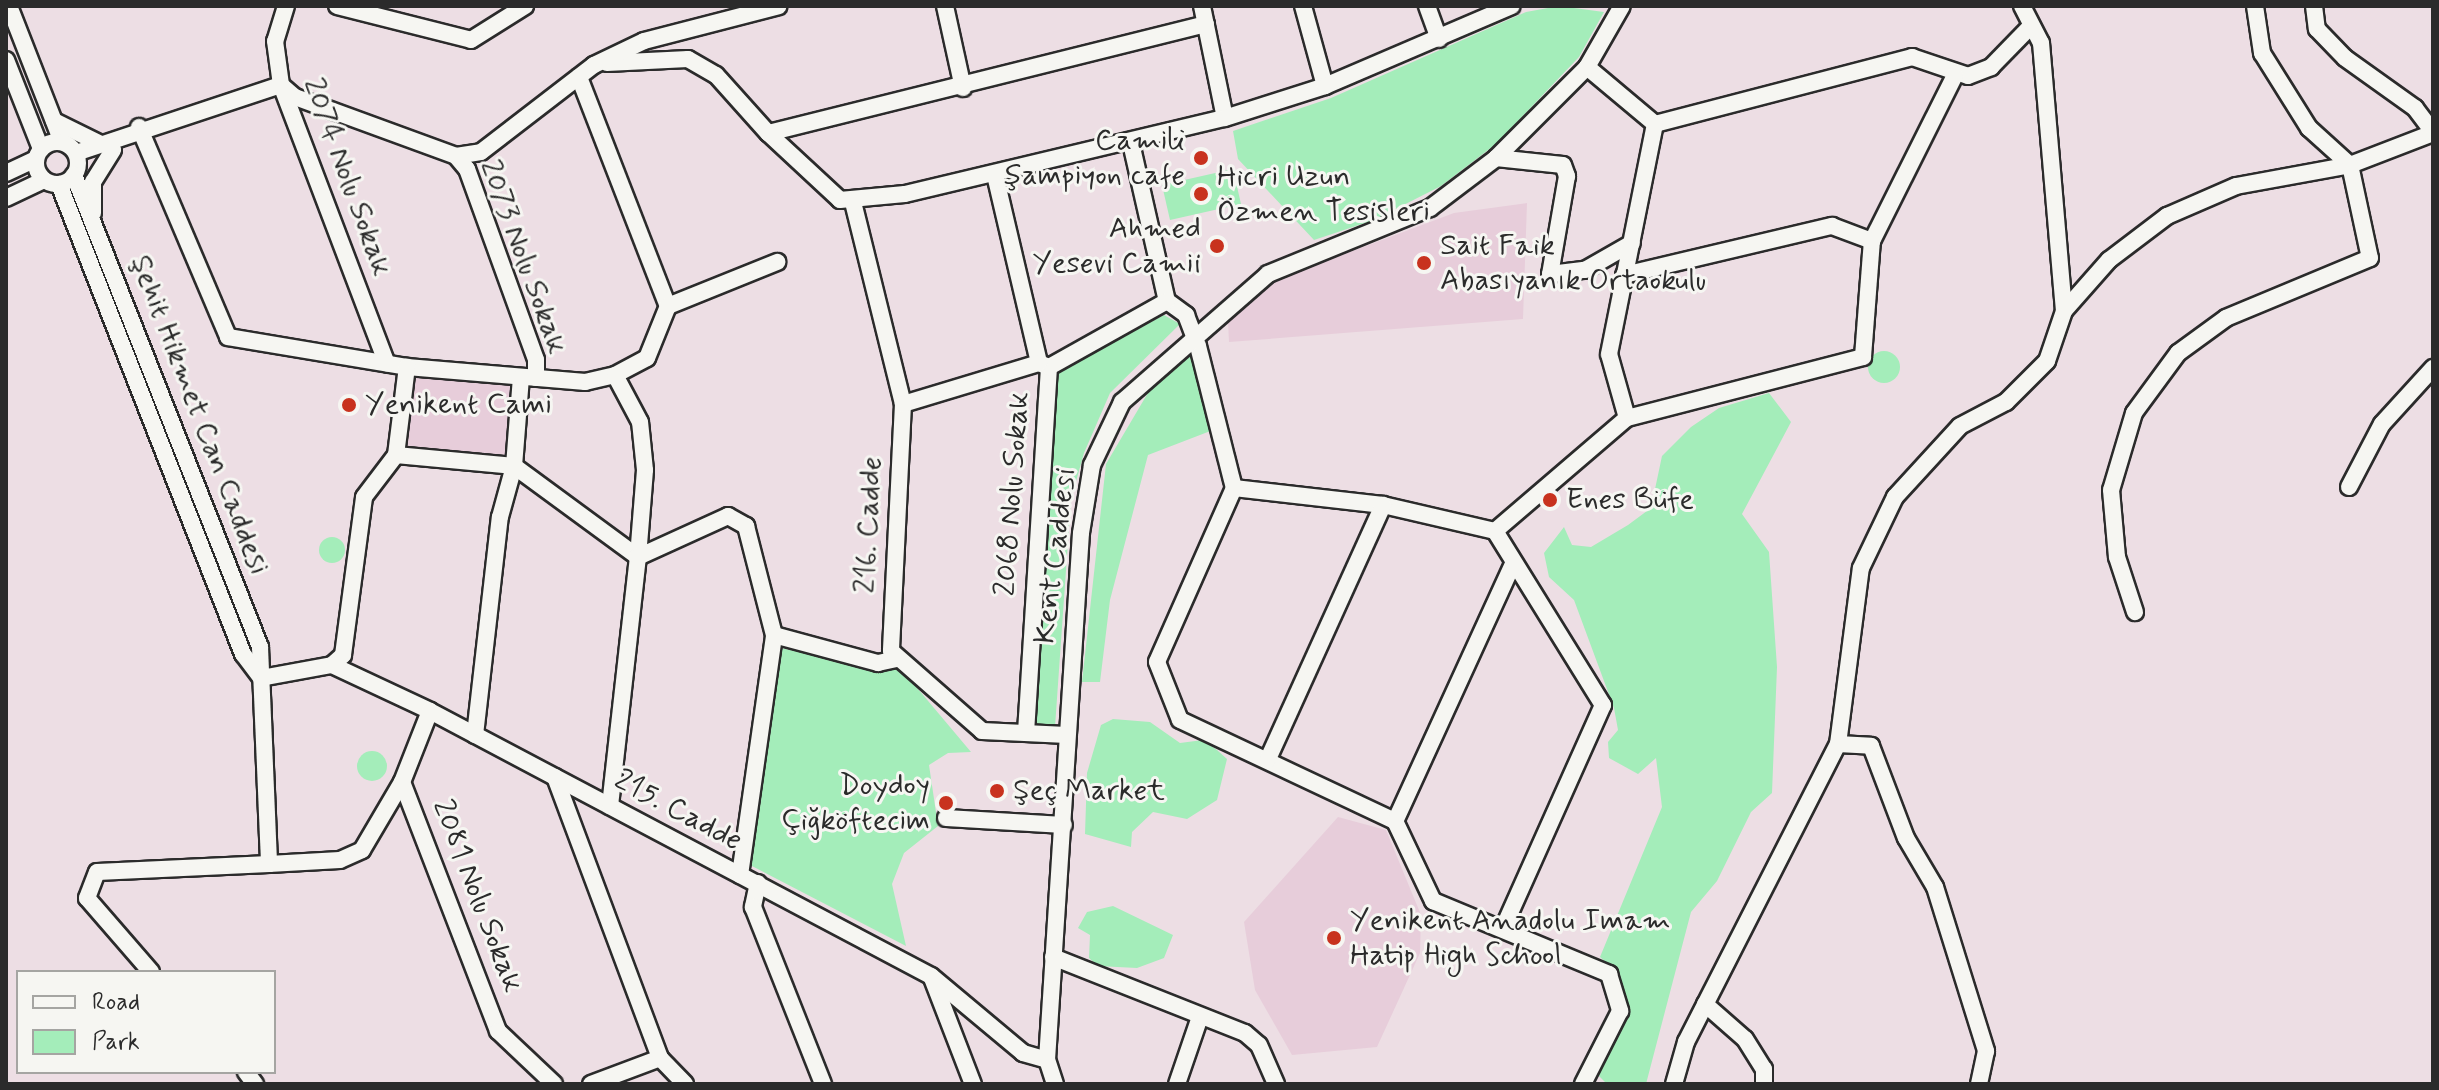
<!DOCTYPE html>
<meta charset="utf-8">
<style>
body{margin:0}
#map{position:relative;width:2439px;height:1090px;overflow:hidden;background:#eddee4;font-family:Mynerve,sans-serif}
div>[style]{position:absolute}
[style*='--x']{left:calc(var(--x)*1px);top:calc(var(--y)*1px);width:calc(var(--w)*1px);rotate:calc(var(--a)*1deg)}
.built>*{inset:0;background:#e7cdda}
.green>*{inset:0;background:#a4edba}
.round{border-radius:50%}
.roads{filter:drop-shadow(2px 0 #2b2b2b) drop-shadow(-2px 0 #2b2b2b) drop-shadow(0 2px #2b2b2b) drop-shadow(0 -2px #2b2b2b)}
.minor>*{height:16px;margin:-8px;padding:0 8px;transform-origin:8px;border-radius:8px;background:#f6f6f2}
.minor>.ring{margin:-8px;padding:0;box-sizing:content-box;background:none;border:16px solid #f6f6f2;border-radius:50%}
.dots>*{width:22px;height:22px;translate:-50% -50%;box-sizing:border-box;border:4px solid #f6f6f2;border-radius:50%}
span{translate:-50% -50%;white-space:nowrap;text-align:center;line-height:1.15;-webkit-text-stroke:6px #f6f6f2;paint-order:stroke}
.poi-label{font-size:30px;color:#2b2b2b}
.right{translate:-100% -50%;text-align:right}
.left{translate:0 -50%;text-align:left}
.street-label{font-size:30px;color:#2b2b2b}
.frame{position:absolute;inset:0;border:8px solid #2b2b2b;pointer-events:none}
.legend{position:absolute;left:16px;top:970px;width:260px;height:104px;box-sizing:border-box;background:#f6f6f2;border:2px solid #a5a5a2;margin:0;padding:10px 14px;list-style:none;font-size:24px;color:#2b2b2b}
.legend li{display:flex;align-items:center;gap:16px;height:40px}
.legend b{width:40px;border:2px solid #a5a5a2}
</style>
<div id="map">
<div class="built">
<i style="clip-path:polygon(1527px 203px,1523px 319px,1229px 342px,1228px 321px,1278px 279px,1454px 213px)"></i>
<i style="clip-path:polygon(414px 373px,515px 384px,506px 460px,405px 448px)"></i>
<i style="clip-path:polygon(1338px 817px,1386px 830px,1421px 915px,1420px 953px,1377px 1047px,1292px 1055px,1255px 990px,1244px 922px)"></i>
</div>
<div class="green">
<i style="clip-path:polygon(1559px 6px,1604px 12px,1579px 57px,1496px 144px,1441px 186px,1374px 220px,1314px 240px,1238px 159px,1233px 131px,1331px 98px,1526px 12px)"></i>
<i style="clip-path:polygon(1233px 169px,1241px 204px,1170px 220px,1162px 185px)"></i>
<i style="clip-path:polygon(1164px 315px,1180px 324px,1110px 393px,1084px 453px,1071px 499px,1055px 727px,1036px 725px,1054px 374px)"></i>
<i class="round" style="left:1868px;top:351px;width:32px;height:32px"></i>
<i style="clip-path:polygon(1190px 352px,1213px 430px,1148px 455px,1110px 600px,1100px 682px,1082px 682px,1106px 464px,1152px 386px)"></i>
<i style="clip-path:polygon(1769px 393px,1791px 422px,1742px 514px,1769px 552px,1777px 667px,1772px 793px,1751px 812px,1717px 881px,1691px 912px,1646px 1084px,1607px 1084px,1598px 1075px,1627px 1008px,1618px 973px,1600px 957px,1662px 807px,1656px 758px,1638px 774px,1609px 758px,1608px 742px,1618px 730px,1614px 708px,1574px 600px,1549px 577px,1544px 553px,1564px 527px,1572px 545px,1591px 547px,1628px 525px,1651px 508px,1662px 456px,1691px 427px,1719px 408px)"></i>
<i class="round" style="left:319px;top:537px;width:26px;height:26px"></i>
<i style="clip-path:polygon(781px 648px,878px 669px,897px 664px,971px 752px,948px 753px,929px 765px,938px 826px,904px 853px,892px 884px,906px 946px,750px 865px)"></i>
<i style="clip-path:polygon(1113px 719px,1150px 722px,1180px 743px,1203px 740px,1217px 750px,1227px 759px,1217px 800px,1187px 819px,1153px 812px,1132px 832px,1131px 847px,1085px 834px,1087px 773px,1101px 725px)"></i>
<i class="round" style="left:357px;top:751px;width:30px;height:30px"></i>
<i style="clip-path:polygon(1113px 906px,1173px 935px,1164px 958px,1137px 968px,1098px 966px,1089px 958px,1090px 935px,1078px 928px,1087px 912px)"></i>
</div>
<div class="roads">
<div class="minor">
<i style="--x:9;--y:6;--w:146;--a:68.7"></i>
<i style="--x:286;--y:6;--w:37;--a:107"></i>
<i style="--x:275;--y:41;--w:44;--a:82.2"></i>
<i style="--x:281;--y:85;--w:298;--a:69.2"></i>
<i style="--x:337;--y:6;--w:138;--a:14.2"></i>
<i style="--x:471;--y:40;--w:64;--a:-32.2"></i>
<i style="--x:945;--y:6;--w:84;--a:77.6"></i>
<i style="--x:1202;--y:6;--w:114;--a:78.4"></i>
<i style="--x:1303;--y:6;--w:83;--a:74.6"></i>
<i style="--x:1427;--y:6;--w:35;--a:70"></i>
<i style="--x:2255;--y:6;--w:48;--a:81.5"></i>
<i style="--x:2262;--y:53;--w:89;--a:57.9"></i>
<i style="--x:2309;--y:128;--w:55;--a:42.1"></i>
<i style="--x:2350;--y:165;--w:89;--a:-21.1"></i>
<i style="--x:2314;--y:6;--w:23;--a:83"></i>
<i style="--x:2317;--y:29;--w:40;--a:46"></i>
<i style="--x:2345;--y:58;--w:86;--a:35.5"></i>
<i style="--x:2415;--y:108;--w:30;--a:53"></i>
<i style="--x:1206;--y:24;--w:451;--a:166"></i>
<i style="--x:768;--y:133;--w:98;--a:42.9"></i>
<i style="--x:840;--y:200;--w:65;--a:-5.3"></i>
<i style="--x:905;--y:194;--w:329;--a:-13.4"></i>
<i style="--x:1225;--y:118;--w:105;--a:-17.7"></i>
<i style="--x:1325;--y:86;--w:203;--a:-23.2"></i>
<i style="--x:6;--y:60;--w:96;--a:68.5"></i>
<i style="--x:607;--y:63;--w:81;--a:-2.8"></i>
<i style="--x:688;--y:59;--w:32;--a:30"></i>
<i style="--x:716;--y:75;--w:78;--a:48.1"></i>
<i style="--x:1587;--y:67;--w:89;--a:40"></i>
<i style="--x:1655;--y:124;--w:266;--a:-14.6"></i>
<i style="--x:1912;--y:57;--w:59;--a:18.7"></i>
<i style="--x:1968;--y:76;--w:25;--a:-21"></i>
<i style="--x:1991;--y:67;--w:56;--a:-45.7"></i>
<i style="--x:579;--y:77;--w:246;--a:68.8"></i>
<i style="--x:54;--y:121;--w:52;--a:26.1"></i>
<i style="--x:139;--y:127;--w:228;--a:67"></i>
<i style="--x:228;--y:337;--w:181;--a:9.5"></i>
<i style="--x:407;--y:367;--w:179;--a:4.8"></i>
<i style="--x:585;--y:382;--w:31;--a:-13"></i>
<i class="ring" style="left:36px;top:142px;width:26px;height:26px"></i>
<i style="--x:1131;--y:143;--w:162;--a:77.2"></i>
<i style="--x:1167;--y:301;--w:24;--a:36"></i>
<i style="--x:1186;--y:315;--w:33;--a:69"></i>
<i style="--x:1198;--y:346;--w:146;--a:75.8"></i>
<i style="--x:1234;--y:488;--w:150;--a:6.5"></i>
<i style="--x:1383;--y:505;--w:115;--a:13.1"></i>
<i style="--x:1495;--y:531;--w:174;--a:-40.6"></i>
<i style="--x:1627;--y:418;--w:244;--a:-14.5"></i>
<i style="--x:1863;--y:357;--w:116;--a:-85.6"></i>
<i style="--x:1872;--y:241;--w:186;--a:-63.4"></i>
<i style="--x:76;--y:153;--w:216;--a:-18.4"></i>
<i style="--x:281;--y:85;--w:18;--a:41"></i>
<i style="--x:295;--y:97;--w:171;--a:20.1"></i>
<i style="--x:456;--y:156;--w:25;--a:-9"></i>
<i style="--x:481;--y:152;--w:143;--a:-37.6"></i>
<i style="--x:594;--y:65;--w:55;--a:-25.6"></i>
<i style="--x:644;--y:41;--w:139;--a:-14.5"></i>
<i style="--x:456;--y:156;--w:17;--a:50"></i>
<i style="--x:467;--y:169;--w:203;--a:70.1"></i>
<i style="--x:536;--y:360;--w:18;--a:90"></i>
<i style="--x:1496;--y:158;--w:67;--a:6"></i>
<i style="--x:1563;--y:165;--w:12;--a:70"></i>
<i style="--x:1567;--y:176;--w:99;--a:99.8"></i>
<i style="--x:1550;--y:274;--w:35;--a:-7"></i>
<i style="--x:1585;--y:270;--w:54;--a:-29.9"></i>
<i style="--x:6;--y:173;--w:33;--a:-25"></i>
<i style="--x:74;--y:175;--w:507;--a:68.49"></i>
<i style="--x:260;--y:647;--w:217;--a:87.6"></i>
<i style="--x:269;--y:864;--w:172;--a:177.3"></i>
<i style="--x:97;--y:872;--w:28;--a:111"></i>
<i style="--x:87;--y:898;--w:98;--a:49.1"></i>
<i style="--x:995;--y:175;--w:193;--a:76.8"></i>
<i style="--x:1039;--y:363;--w:11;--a:22"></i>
<i style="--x:1049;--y:367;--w:365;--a:93.6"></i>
<i style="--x:59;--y:184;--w:505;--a:68.62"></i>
<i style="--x:243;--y:654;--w:30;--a:53"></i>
<i style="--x:6;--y:198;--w:42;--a:-25.3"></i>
<i style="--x:853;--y:202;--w:208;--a:76.1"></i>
<i style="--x:903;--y:404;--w:247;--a:92.8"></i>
<i style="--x:891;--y:651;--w:121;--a:41.3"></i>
<i style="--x:982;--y:731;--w:85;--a:2.7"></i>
<i style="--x:93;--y:213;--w:31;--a:-90"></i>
<i style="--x:93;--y:182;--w:38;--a:-58"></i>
<i style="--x:1624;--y:275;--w:214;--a:-13.3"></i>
<i style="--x:1832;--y:226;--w:43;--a:20.6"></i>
<i style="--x:2064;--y:311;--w:68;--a:-48.6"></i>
<i style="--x:2109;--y:260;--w:73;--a:-37.2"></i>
<i style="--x:2167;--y:216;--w:75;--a:-23.5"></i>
<i style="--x:2236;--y:186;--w:116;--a:-10.4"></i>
<i style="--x:2350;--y:165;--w:95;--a:77.9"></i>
<i style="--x:2370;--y:258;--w:156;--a:157.4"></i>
<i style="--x:2226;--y:318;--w:59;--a:143.9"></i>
<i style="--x:2178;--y:353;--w:74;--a:126.3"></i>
<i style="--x:2134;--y:413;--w:80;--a:106.6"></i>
<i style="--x:2111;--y:490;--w:67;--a:84.9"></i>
<i style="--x:2117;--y:557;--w:58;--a:71.9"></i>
<i style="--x:1049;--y:367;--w:135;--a:-29.2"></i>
<i style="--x:903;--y:404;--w:142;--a:-16.8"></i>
<i style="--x:1627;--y:418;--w:66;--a:-105.7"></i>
<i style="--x:1609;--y:354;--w:235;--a:-78.7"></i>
<i style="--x:396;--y:455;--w:89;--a:-82.9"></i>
<i style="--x:2349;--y:487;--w:71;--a:-62.4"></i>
<i style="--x:2382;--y:424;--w:76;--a:-47.7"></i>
<i style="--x:1234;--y:488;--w:190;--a:113.9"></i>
<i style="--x:1157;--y:662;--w:62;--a:68.4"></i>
<i style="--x:1180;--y:720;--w:238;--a:25.2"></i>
<i style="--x:1495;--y:531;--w:205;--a:58.2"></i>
<i style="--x:1603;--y:705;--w:245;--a:114.1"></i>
<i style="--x:1512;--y:566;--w:281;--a:114.6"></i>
<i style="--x:1395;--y:821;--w:89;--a:64.6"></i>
<i style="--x:1433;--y:901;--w:191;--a:22.5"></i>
<i style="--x:1609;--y:974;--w:39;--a:73"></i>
<i style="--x:1620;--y:1011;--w:82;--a:116.9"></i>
<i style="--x:332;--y:665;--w:15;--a:-42"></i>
<i style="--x:343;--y:655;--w:159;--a:-82.4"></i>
<i style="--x:364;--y:497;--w:53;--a:-52.7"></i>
<i style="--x:396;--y:455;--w:119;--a:5.3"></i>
<i style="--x:514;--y:466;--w:89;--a:-85.5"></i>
<i style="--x:261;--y:678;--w:72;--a:-10.4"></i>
<i style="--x:332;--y:665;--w:108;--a:25.1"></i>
<i style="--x:430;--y:711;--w:567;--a:27.88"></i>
<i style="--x:931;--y:976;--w:120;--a:39.9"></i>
<i style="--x:1023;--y:1053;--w:25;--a:16"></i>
<i style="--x:430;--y:711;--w:76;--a:111.5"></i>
<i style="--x:402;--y:782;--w:267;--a:68.9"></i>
<i style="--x:498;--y:1031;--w:77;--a:43.4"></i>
<i style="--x:475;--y:735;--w:219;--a:-83.5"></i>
<i style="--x:500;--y:517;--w:53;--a:-74.6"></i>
<i style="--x:514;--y:466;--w:154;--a:36.3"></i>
<i style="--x:638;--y:557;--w:87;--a:-85.4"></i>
<i style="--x:645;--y:470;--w:48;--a:-95.9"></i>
<i style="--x:640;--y:422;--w:53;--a:-118"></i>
<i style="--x:615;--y:375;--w:36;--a:-28"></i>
<i style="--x:647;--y:358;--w:56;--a:-68"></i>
<i style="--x:668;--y:306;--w:118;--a:-22"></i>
<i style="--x:1838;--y:744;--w:33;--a:3"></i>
<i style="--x:1871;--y:746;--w:98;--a:69.2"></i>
<i style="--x:1906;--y:838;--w:57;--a:59.4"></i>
<i style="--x:1935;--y:887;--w:172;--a:72.7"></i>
<i style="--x:1986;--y:1051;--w:34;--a:102"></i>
<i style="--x:1268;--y:759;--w:279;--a:-65.6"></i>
<i style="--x:555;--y:777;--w:300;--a:69.5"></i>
<i style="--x:610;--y:806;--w:251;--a:-83.6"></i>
<i style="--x:638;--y:557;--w:99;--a:-24.5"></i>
<i style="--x:728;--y:516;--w:21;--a:29"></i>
<i style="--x:746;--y:526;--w:113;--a:75.6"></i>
<i style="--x:946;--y:818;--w:118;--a:3.4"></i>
<i style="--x:269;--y:864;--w:71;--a:-3.2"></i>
<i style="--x:340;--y:860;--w:24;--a:-24"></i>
<i style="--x:362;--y:850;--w:79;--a:-59.5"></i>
<i style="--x:740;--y:875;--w:242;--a:-81.9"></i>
<i style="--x:774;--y:635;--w:108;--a:15.1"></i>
<i style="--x:878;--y:663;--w:19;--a:-12"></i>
<i style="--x:758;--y:883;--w:25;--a:102"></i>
<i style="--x:753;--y:907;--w:190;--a:68.4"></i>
<i style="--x:1053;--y:957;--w:206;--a:21.6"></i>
<i style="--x:1245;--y:1033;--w:18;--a:41"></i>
<i style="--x:1259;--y:1045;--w:43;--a:66.4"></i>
<i style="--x:932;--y:978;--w:114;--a:68.9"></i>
<i style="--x:1705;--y:1004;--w:53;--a:41.2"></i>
<i style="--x:1745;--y:1039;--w:36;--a:58"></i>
<i style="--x:1764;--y:1069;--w:15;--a:90"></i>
<i style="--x:246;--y:1072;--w:15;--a:53"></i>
<i style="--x:591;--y:1084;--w:74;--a:-20.6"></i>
<i style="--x:660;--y:1058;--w:36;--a:46"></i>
<i style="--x:1055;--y:1084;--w:25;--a:-108"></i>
<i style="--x:1047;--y:1060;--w:528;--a:-86.31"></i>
<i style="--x:1081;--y:533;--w:69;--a:-80.8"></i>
<i style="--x:1092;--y:465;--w:70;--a:-64.5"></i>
<i style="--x:1122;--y:402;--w:194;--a:-41.2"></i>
<i style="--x:1268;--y:274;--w:175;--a:-22.2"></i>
<i style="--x:1430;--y:208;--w:83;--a:-37.1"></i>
<i style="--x:1496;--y:158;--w:129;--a:-45"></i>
<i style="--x:1587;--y:67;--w:70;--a:-60.2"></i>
<i style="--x:1177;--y:1084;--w:71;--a:-71.1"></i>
<i style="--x:1674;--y:1084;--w:44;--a:-74.1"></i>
<i style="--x:1686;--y:1042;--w:335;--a:-63"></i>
<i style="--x:1838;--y:744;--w:177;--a:-82.6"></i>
<i style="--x:1861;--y:568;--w:79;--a:-64.4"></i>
<i style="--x:1895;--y:497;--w:96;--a:-47.5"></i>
<i style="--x:1960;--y:426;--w:52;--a:-27.6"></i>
<i style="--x:2006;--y:402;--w:58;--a:-45"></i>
<i style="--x:2047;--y:361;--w:53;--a:-71.2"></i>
<i style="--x:2064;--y:311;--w:269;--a:-94.9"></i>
<i style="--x:2041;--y:43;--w:42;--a:-117.2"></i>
</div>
</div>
<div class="dots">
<i style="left:1201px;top:158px;background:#c8321e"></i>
<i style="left:1201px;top:194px;background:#c8321e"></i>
<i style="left:1217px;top:246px;background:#c8321e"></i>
<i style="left:1424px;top:263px;background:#c8321e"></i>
<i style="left:349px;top:405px;background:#c8321e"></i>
<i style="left:1550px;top:500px;background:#c8321e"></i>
<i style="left:997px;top:791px;background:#c8321e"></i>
<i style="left:946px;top:803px;background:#c8321e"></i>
<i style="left:1334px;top:938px;background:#c8321e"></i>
</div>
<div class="poi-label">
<span class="right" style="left:1185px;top:158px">Camili<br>şampiyon cafe</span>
<span class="left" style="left:1217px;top:194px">Hicri Uzun<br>Özmen Tesisleri</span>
<span class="right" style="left:1201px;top:246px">Ahmed<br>Yesevi Camii</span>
<span class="left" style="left:1440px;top:263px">Sait Faik<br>Abasıyanık Ortaokulu</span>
<span class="left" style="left:365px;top:405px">Yenikent Cami</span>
<span class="left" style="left:1566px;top:500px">Enes Büfe</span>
<span class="right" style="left:930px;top:803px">Doydoy<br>Çiğköftecim</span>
<span class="left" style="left:1013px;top:791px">Şeç Market</span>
<span class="left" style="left:1350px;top:938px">Yenikent Anadolu Imam<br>Hatip High School</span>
</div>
<div class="street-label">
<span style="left:347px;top:177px;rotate:70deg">2074 Nolu Sokak</span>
<span style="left:523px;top:257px;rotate:70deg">2073 Nolu Sokak</span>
<span style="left:199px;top:415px;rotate:69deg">Şehit Hikmet Can Caddesi</span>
<span style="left:1013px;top:494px;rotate:-86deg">2068 Nolu Sokak</span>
<span style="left:869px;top:525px;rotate:-87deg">216. Cadde</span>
<span style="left:1056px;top:556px;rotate:-83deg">Kent Caddesi</span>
<span style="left:678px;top:811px;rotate:28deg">215. Cadde</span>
<span style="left:477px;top:896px;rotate:69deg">2081 Nolu Sokak</span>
</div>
<div class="frame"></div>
<ul class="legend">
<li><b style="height:10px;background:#f6f6f2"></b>Road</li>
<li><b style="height:22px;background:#a4edba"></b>Park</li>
</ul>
</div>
